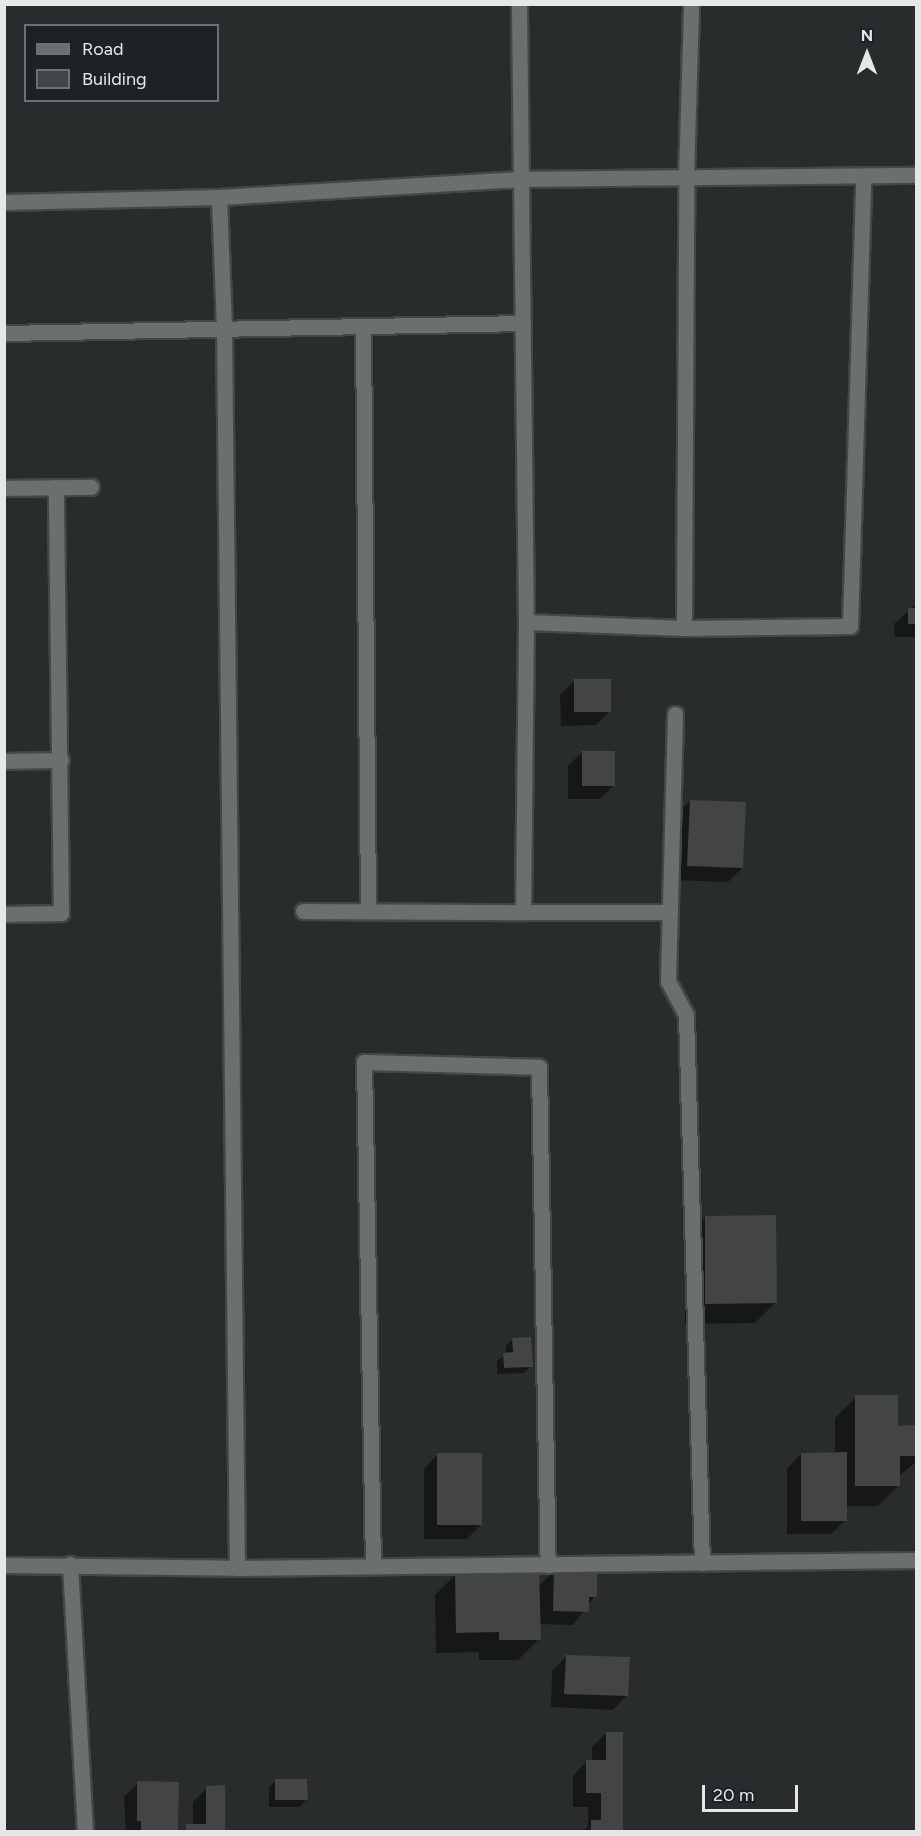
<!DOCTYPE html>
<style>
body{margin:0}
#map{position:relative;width:921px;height:1836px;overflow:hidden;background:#292c2d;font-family:Figtree,sans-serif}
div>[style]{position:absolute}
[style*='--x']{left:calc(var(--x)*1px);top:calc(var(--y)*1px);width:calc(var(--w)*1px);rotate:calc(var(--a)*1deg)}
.shadow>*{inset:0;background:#0007}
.building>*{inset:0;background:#424446}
.roads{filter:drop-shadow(2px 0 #444748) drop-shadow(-2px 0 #444748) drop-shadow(0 2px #444748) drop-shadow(0 -2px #444748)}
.minor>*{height:15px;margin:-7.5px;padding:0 7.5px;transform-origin:7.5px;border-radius:7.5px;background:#6b6f70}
span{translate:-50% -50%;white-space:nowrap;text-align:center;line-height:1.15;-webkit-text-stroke:6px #1f2224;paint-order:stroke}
.frame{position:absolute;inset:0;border:6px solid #e5e7e8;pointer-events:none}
.legend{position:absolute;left:24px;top:24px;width:195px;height:78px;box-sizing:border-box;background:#1f2224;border:2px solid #6e7172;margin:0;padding:8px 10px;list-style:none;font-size:18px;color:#e5e7e8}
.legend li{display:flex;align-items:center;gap:12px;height:30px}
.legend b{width:30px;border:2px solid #6e7172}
.north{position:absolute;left:837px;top:24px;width:60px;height:60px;-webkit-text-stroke:4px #1f2224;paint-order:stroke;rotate:0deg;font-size:16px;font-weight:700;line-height:24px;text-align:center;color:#e5e7e8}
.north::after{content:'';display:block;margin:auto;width:21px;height:27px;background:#e5e7e8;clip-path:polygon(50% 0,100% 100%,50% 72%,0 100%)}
.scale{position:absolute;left:702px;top:1785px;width:96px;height:27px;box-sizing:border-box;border:3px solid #e5e7e8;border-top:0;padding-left:8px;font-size:18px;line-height:21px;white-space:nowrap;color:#e5e7e8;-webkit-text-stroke:4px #1f2224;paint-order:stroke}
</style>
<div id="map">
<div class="shadow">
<i style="clip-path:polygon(916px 604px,916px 637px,895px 637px,894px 624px)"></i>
<i style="clip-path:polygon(574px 681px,610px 711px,596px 725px,561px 726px,560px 695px)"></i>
<i style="clip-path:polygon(582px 752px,614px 785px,600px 799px,568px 799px,568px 766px)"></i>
<i style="clip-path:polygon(690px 801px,742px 868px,728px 882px,674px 880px,676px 815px)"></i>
<i style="clip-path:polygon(705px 1217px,775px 1303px,755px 1323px,685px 1324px,685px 1238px)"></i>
<i style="clip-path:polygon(513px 1339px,531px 1366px,524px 1373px,497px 1374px,497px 1361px,506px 1354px,506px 1346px)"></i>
<i style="clip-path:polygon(856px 1397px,897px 1427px,916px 1427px,916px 1462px,899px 1476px,899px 1485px,878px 1506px,846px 1506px,846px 1520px,831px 1534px,787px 1534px,787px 1469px,801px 1454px,835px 1454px,835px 1418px)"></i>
<i style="clip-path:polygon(438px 1454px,481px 1525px,467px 1539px,424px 1539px,424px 1469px)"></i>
<i style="clip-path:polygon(555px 1570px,595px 1596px,573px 1625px,539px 1624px,539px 1639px,518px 1660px,479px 1660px,479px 1652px,436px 1653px,435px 1595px,456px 1574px,538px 1587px)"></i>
<i style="clip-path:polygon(566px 1657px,627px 1695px,613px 1710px,551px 1707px,552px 1671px)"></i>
<i style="clip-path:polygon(606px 1733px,622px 1832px,582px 1832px,588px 1826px,588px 1807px,573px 1807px,573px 1776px,587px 1761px,592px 1761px,592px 1747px)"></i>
<i style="clip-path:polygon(276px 1781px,306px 1800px,299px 1807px,269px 1807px,269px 1787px)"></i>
<i style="clip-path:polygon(138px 1783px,176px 1832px,126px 1832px,124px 1797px)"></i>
<i style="clip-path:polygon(207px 1788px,224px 1832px,181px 1832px,193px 1826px,193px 1802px)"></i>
</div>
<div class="building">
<i style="clip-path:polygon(908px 608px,916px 608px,916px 624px,908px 624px)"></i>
<i style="clip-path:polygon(574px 679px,611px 679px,611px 712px,574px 712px)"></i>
<i style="clip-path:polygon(582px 751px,615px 751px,615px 786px,582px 786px)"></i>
<i style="clip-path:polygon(690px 800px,746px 802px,743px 868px,687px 866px)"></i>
<i style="clip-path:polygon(776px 1215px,777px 1303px,705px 1304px,705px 1216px)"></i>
<i style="clip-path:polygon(531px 1337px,533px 1367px,504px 1368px,503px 1353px,513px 1352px,512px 1338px)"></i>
<i style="clip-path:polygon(855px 1395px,898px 1395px,898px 1426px,916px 1425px,916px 1456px,900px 1456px,900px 1486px,855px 1486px)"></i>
<i style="clip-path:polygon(847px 1452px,847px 1521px,801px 1521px,801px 1453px)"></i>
<i style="clip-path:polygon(437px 1453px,482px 1453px,482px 1525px,437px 1525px)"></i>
<i style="clip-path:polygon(554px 1569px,597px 1570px,597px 1597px,589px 1597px,589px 1612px,553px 1611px)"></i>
<i style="clip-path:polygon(539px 1571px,541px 1640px,499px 1640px,499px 1632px,456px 1633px,455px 1573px)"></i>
<i style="clip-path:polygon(566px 1655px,630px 1657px,628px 1696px,564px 1694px)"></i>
<i style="clip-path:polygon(606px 1732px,623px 1732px,623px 1832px,591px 1832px,591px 1820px,601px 1820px,601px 1793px,586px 1793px,586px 1760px,606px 1760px)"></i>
<i style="clip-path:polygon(275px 1779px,307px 1779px,308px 1800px,275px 1800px)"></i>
<i style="clip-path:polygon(137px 1781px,179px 1782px,178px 1832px,141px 1832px,141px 1821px,137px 1821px)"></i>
<i style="clip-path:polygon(225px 1785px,225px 1832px,186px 1832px,186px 1824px,206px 1824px,206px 1786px)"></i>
</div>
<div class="roads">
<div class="minor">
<i style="--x:219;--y:197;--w:132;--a:87.8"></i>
<i style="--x:224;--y:329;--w:1239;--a:89.4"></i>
<i style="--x:4;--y:202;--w:215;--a:-1.3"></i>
<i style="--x:219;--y:197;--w:302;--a:-3.4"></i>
<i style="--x:520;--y:179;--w:396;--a:-0.6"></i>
<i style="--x:363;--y:326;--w:585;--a:89.51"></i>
<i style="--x:4;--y:333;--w:519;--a:-1.1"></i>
<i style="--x:4;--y:488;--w:87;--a:-0.7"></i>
<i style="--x:526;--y:622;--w:158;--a:2.2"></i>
<i style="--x:684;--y:628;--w:166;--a:-0.7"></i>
<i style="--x:850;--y:626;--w:450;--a:-88.3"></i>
<i style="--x:684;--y:628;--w:451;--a:-89.7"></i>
<i style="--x:686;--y:177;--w:173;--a:-88.3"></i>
<i style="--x:675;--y:714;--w:267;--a:91.5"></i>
<i style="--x:668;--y:981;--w:38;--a:62"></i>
<i style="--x:686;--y:1015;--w:548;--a:88.33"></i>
<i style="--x:4;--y:761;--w:57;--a:-1"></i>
<i style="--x:303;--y:911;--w:220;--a:0.3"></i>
<i style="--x:523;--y:912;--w:290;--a:-89.4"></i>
<i style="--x:526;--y:622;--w:618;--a:-90.65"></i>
<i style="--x:523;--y:912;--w:147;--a:0"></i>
<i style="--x:4;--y:914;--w:57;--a:-1"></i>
<i style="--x:61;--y:913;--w:426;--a:-90.7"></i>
<i style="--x:70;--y:1564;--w:268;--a:86.8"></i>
<i style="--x:4;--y:1565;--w:233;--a:0.7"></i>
<i style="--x:237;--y:1568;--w:679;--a:-0.68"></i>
<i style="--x:373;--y:1566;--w:504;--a:-91.02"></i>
<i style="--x:364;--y:1062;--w:175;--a:1.6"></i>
<i style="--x:539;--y:1067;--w:498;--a:89"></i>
</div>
</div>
<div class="frame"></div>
<ul class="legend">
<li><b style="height:8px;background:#6b6f70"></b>Road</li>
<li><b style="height:16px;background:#424446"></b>Building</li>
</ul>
<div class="north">N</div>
<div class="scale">20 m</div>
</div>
